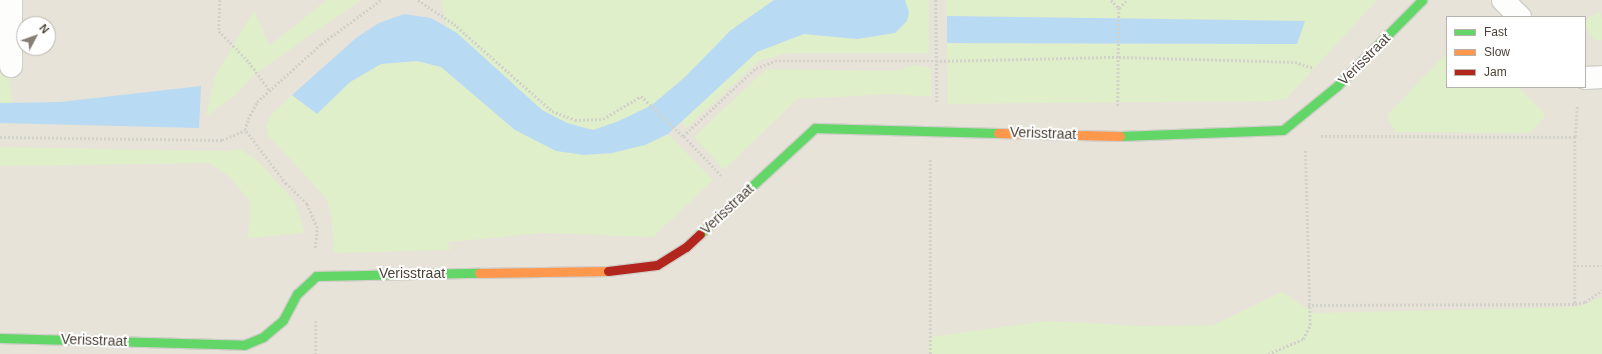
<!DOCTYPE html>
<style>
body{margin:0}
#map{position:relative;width:1602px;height:354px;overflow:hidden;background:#f2f1eb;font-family:Arial,sans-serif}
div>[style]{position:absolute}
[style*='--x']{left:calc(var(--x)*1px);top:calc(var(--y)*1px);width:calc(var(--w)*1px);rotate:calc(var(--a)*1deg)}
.residential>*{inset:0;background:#e7e3d8}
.green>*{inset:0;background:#dfefc9}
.water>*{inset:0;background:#b8dbf3}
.path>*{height:2.5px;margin-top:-1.25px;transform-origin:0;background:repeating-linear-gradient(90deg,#d2d1ca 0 2px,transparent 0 4px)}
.roads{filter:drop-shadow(1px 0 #d0cec8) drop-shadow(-1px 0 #d0cec8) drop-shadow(0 1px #d0cec8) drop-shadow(0 -1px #d0cec8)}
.street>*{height:22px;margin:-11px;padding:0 11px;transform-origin:11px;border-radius:11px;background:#fdfdfc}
.fast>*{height:9px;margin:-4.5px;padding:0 4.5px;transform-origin:4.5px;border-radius:4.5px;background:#63d668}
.slow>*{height:9px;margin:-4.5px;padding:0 4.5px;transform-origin:4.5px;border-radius:4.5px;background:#ff974d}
.jam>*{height:9px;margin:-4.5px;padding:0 4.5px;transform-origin:4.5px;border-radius:4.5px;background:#b3261e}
span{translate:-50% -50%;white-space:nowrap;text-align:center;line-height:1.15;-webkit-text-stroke:4px #fff;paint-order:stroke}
.street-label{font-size:14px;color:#4a4236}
.legend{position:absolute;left:1446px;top:16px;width:140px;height:72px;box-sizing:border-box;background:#fff;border:1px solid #b7b3af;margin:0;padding:5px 7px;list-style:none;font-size:12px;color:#4a4236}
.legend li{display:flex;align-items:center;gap:8px;height:20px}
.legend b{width:20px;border:1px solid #b7b3af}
.north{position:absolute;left:16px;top:16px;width:40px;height:40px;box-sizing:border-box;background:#fff;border:1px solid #b7b3af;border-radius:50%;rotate:49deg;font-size:11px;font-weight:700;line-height:16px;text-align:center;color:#4a4236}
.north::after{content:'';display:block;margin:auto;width:14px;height:18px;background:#857f75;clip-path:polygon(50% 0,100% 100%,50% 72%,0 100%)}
</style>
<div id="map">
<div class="residential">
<i style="clip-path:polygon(evenodd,0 0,1602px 0,1602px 354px,0 354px,0 0,1447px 17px,1585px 17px,1585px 87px,1447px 87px,1447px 17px,0 0,24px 24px,48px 24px,48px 48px,24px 48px,24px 24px)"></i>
</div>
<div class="green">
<i style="clip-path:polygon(327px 0,361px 0,256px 73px,232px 98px,206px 116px,215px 76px,254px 10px,269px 46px)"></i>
<i style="clip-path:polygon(441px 0,774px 0,731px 30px,685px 77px,652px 105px,619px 121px,593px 130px,567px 123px,542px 110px,457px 33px,447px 28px)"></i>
<i style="clip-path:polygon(905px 0,929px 0,929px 53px,787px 53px,759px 61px,686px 128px,681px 122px,757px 52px,804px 34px,857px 39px,909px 12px)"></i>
<i style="clip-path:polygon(946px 0,1377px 0,1286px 99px,1269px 101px,948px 104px,947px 43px,1297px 44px,1305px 21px,947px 16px)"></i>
<i style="clip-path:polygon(1600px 11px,1602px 20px,1602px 40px,1595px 40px,1585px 27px,1585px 20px)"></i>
<i style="clip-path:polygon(1447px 53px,1447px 87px,1518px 87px,1546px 115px,1530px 133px,1395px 132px,1387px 115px)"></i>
<i style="clip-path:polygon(417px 61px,441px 67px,515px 130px,584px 155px,612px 153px,645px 145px,668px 134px,713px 180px,653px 237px,543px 233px,448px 242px,450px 250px,334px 253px,331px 213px,326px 198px,268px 135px,266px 125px,273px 113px,292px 95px,317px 114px,350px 82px,381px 64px)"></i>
<i style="clip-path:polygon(917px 65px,931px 69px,932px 97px,893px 94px,797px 99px,724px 170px,694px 137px,763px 72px,772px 69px,893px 71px)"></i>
<i style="clip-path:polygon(0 66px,7px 66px,13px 103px,0 103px)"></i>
<i style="clip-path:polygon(0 147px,226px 151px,240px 149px,258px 161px,295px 202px,305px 233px,247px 238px,250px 221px,250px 201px,230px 177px,209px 163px,0 166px)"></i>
<i style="clip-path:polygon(1282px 292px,1314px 313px,1579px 307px,1602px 297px,1602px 354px,928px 354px,929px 337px,1048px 321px,1142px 326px,1213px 325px)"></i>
</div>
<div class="water">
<i style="clip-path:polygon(774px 0,905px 0,909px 12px,907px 21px,895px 33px,857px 39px,804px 34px,757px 52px,668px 134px,645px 145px,612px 153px,584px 155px,556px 151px,515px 130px,441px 67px,417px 61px,381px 64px,350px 82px,317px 114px,292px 95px,356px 38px,379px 23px,404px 14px,431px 18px,457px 33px,542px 110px,567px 123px,593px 130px,619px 121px,652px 105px,685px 77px,731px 30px)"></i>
<i style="clip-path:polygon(947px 16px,1305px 21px,1297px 44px,947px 43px)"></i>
<i style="clip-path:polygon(201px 86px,199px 128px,0 123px,0 103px,60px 102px)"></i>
</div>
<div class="path">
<i style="--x:220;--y:0;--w:31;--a:92"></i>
<i style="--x:219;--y:31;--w:43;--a:45.9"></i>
<i style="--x:249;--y:62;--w:36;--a:54"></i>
<i style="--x:418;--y:0;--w:43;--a:33.7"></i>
<i style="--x:454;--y:24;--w:131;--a:41.6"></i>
<i style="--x:552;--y:111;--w:25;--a:21"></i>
<i style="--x:575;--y:120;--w:28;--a:-2"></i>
<i style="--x:603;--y:119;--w:44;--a:-31.2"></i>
<i style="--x:641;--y:96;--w:58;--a:43.6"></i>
<i style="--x:936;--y:0;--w:103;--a:89.4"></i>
<i style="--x:1111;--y:0;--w:11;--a:45"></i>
<i style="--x:1119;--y:8;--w:99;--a:90.6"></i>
<i style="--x:1119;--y:8;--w:11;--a:-45"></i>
<i style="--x:1321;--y:136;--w:254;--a:0.2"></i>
<i style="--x:1575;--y:137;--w:32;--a:-86"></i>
<i style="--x:0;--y:137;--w:222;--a:0.8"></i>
<i style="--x:222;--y:140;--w:25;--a:-23"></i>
<i style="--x:1575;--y:137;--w:167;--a:90"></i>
<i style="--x:721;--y:176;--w:55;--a:-133.5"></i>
<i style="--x:683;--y:136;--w:100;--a:-43"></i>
<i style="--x:756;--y:68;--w:20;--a:-20"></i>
<i style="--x:775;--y:61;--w:161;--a:0"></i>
<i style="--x:936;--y:61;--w:183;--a:-1.3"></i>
<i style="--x:1119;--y:57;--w:176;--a:1.6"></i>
<i style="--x:1295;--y:62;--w:20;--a:18"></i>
<i style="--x:315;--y:248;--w:20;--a:-84"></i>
<i style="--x:317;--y:228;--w:26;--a:-113"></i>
<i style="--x:307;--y:204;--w:29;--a:-136"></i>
<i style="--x:286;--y:184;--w:68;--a:-127.2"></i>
<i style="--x:245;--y:130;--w:11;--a:-75"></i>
<i style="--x:248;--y:119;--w:19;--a:-62"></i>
<i style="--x:257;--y:102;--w:86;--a:-42.2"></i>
<i style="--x:321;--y:44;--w:74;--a:-36.3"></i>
<i style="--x:1573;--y:266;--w:29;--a:0"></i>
<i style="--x:1308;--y:305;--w:267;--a:-0.2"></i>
<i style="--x:1575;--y:304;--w:10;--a:-11"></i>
<i style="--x:1585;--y:302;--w:21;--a:-35"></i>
<i style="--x:316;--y:321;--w:33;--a:90"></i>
<i style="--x:930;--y:354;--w:195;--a:-90"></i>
<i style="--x:1268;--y:354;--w:38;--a:-23"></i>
<i style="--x:1303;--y:339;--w:16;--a:-63"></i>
<i style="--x:1310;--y:325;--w:176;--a:-91.6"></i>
</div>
<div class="roads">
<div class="street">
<i style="--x:1503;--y:0;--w:24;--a:45"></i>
<i style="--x:11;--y:66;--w:66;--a:-90"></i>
<i style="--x:1585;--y:78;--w:17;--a:-3"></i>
</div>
<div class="fast">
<i style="--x:1120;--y:136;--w:163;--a:-2.1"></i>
<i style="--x:1283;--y:130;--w:70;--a:-39.2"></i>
<i style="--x:1337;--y:86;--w:121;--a:-45.3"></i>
<i style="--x:700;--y:234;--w:156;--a:-42.7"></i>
<i style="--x:815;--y:128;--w:183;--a:1.6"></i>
<i style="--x:0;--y:338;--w:244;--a:1.6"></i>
<i style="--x:244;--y:345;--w:21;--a:-23"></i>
<i style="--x:263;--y:337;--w:26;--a:-40"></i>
<i style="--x:283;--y:320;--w:30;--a:-62"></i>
<i style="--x:297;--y:294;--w:26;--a:-43"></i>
<i style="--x:316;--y:276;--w:163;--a:-1.1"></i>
</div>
<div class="slow">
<i style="--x:998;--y:133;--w:122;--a:1.4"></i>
<i style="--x:479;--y:273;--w:129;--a:-0.9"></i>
</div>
<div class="jam">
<i style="--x:608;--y:271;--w:49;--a:-7"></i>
<i style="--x:657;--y:265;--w:34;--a:-32"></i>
<i style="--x:686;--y:247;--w:19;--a:-43"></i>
</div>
</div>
<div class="street-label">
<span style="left:1364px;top:59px;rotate:-45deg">Verisstraat</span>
<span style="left:1043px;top:133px;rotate:2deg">Verisstraat</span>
<span style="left:727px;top:209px;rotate:-43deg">Verisstraat</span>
<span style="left:412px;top:273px">Verisstraat</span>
<span style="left:94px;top:340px;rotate:2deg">Verisstraat</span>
</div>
<ul class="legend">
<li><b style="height:5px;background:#63d668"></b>Fast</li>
<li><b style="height:5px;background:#ff974d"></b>Slow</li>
<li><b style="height:5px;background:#b3261e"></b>Jam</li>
</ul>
<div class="north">N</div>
</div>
